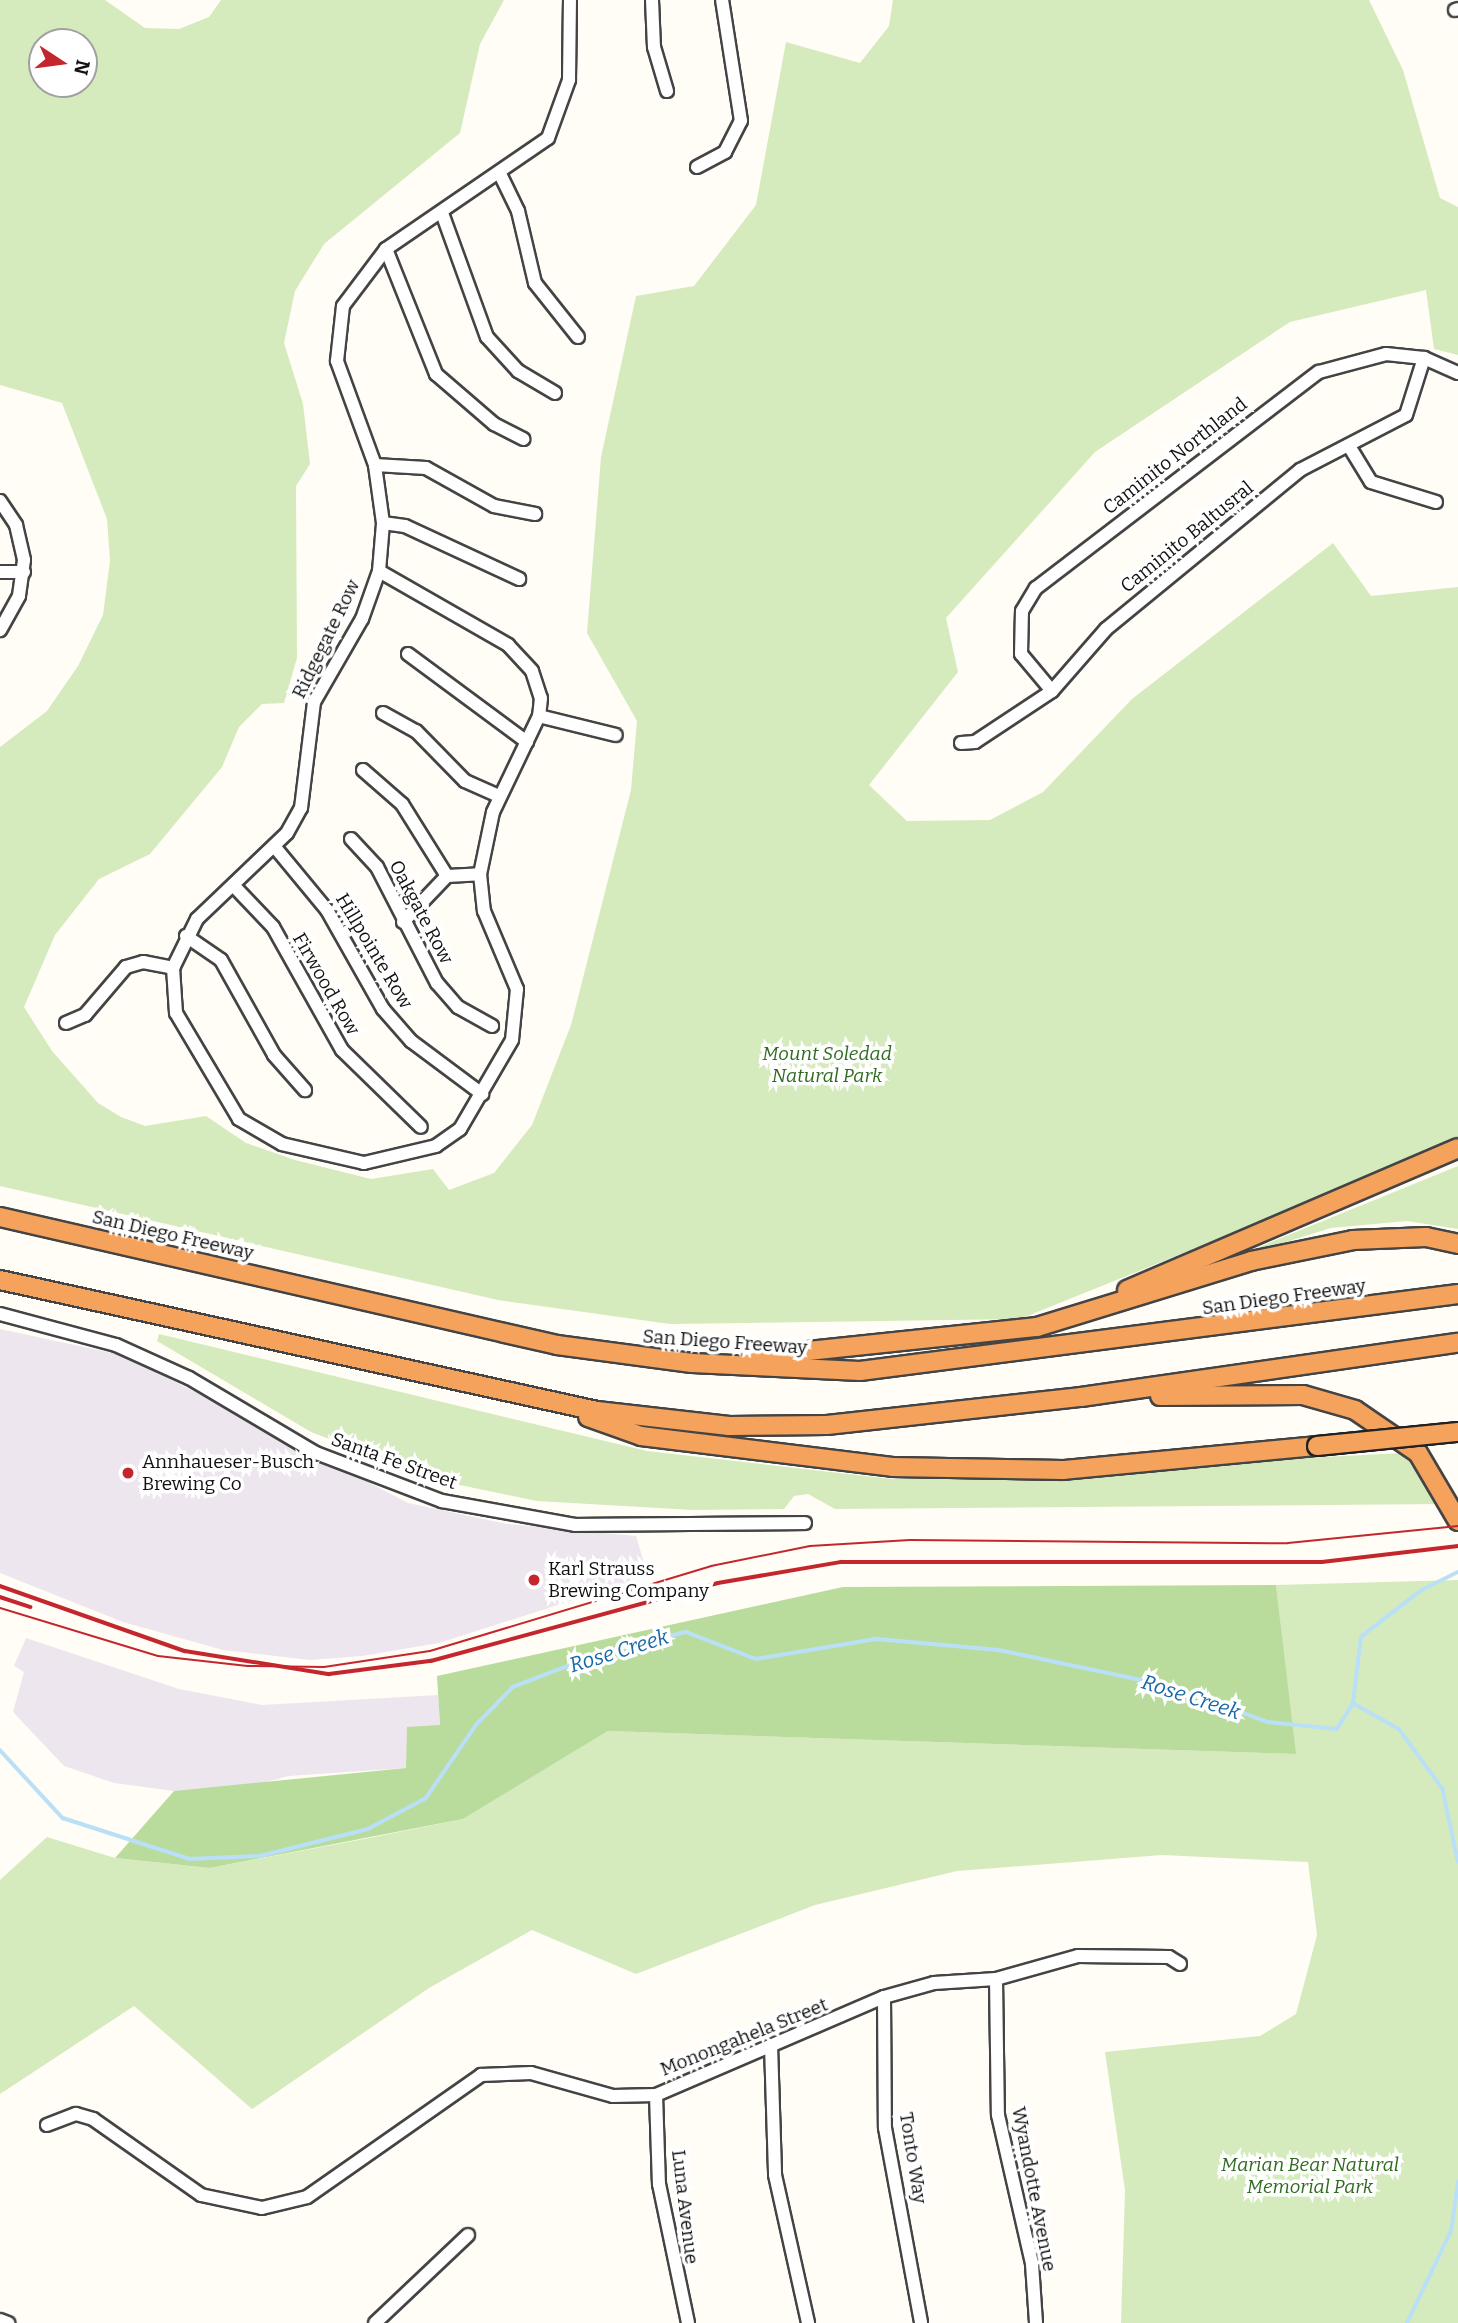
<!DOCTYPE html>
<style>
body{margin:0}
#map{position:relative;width:1458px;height:2323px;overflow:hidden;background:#fffdf5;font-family:Bitter,serif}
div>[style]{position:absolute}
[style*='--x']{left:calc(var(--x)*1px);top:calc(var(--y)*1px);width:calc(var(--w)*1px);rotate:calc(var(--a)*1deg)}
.industrial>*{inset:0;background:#eee6ef}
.green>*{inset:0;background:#d5ebbd}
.forest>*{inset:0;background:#b9dc9c}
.stream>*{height:3.5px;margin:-1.75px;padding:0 1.75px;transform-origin:1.75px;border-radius:1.75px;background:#b9e0f7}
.roads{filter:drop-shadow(2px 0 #444) drop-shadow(-2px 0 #444) drop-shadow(0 2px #444) drop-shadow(0 -2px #444)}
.minor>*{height:12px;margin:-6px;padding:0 6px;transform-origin:6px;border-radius:6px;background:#fff}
.highway>*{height:18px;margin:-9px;padding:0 9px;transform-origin:9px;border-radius:9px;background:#f5a25d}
.tram>*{height:2px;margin:-1px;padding:0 1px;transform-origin:1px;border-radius:1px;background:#c4262e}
.rail>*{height:3.5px;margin:-1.75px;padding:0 1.75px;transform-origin:1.75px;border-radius:1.75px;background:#c4262e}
.bridges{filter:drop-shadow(2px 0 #222) drop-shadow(-2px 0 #222) drop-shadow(0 2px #222) drop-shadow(0 -2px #222)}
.highway-bridge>*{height:18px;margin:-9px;padding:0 9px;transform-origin:9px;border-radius:9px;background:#f5a25d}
.dots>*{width:19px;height:19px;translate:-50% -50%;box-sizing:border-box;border:4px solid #fff;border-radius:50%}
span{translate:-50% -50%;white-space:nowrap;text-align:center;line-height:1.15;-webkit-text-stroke:7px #fff;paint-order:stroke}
.street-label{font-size:19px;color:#111}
.park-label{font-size:19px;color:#2f6b1f;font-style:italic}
.poi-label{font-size:19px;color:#111}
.left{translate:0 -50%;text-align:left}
.water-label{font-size:21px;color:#1768a6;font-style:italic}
.north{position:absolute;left:28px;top:28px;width:70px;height:70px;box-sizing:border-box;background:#fff;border:2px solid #a0a0a0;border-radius:50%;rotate:103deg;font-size:19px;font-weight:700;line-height:28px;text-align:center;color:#111}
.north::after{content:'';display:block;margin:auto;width:24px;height:32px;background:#c4262e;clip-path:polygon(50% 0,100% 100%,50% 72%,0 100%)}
</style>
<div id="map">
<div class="industrial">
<i style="clip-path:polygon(0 1329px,126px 1356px,408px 1503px,507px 1524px,636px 1536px,648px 1576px,439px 1643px,362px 1656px,310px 1660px,223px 1650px,123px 1622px,0 1573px)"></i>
<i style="clip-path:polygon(26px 1638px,179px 1689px,262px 1705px,438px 1695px,440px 1725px,406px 1768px,289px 1776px,239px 1789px,174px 1791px,114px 1783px,64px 1766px,13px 1712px,24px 1672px,14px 1666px)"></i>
</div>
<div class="green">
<i style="clip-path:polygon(evenodd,0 0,105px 0,145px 28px,179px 29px,209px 17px,221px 0,504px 0,480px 44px,460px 133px,324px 244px,295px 291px,284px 343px,303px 404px,310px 464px,296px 486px,297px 658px,284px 703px,262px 704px,239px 727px,222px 767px,150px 854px,99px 879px,55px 935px,24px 1007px,52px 1051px,98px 1103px,121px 1117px,145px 1126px,206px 1116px,246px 1143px,295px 1160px,371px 1179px,433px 1169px,449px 1190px,494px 1173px,532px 1125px,571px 1025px,631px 790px,637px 721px,587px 633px,601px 457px,636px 296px,694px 286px,756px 205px,786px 42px,860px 63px,889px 26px,893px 0,1369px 0,1403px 70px,1440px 198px,1458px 207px,1458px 355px,1434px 349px,1426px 290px,1290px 322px,1095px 452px,946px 618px,958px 672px,869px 785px,907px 821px,990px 820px,1043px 792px,1132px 699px,1333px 543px,1371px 596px,1458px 587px,1458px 1142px,1020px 1319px,670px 1324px,498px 1300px,0 1186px,0 747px,47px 711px,78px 666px,103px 615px,110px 561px,107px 519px,62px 403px,0 385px,0 0,42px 42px,84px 42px,84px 84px,42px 84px,42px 42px)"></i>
<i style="clip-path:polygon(1458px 1166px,1458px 1229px,1407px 1221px,1331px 1228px,1227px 1260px)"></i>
<i style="clip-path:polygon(159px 1334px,647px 1451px,892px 1479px,1403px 1453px,1443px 1504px,835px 1509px,808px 1494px,794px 1496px,784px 1509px,693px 1510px,537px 1501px,436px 1480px,311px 1432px,157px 1341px)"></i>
<i style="clip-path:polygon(1458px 1580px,1458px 2323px,1121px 2323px,1125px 2190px,1105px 2052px,1260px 2036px,1296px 2014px,1317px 1935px,1308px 1862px,1162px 1855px,957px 1871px,815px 1905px,636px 1974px,532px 1930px,429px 1988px,252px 2109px,134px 2006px,0 2094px,0 1880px,47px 1837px,115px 1858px,210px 1868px,369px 1838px,463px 1819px,608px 1731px,1295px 1754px,1276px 1585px)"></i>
</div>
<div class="forest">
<i style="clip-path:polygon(1276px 1585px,1296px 1754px,608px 1731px,463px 1819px,210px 1868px,115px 1858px,174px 1791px,406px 1768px,407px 1727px,440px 1725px,437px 1676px,843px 1587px)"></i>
</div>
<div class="stream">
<i style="--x:1353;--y:1703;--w:53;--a:29.5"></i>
<i style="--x:1399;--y:1729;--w:74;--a:53.7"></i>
<i style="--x:1443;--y:1789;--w:74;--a:78.2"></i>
<i style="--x:0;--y:1750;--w:93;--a:47.2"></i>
<i style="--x:63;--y:1818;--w:133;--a:17.9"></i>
<i style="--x:190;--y:1859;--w:70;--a:-2.5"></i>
<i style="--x:260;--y:1856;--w:111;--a:-14"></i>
<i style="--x:368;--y:1829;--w:66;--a:-28.1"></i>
<i style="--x:426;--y:1798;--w:88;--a:-55.6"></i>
<i style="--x:476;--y:1725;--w:53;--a:-45.8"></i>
<i style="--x:513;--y:1687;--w:92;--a:-21"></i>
<i style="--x:599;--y:1654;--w:90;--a:-14.2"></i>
<i style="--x:686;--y:1632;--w:75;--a:21.1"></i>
<i style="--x:756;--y:1659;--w:123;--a:-9.4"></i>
<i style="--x:877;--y:1639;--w:122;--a:5.2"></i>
<i style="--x:999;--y:1650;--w:175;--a:11.9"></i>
<i style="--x:1170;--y:1686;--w:104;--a:20.2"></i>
<i style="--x:1268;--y:1722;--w:69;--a:5.8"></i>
<i style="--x:1337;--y:1729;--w:31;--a:-58"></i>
<i style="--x:1353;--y:1703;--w:66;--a:-83.1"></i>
<i style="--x:1361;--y:1637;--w:75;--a:-37.9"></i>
<i style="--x:1420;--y:1591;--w:42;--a:-26.6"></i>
<i style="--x:1407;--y:2323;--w:102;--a:-64.4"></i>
<i style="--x:1451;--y:2231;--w:49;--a:-81.7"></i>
</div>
<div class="roads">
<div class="minor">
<i style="--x:652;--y:0;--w:47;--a:87.6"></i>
<i style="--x:654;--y:47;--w:46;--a:73.5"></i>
<i style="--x:1455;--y:10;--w:3;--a:-18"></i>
<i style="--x:697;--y:167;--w:32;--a:-28"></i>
<i style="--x:725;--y:152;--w:35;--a:-63"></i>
<i style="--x:741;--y:121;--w:122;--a:-98.9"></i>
<i style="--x:501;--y:176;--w:39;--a:64"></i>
<i style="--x:518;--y:211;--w:74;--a:76.7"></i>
<i style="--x:535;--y:283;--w:69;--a:51.5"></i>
<i style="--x:442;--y:213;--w:132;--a:70.1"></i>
<i style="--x:487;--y:337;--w:46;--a:47.6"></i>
<i style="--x:518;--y:371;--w:43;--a:30.7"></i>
<i style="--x:386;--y:249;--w:135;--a:68.2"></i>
<i style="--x:436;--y:374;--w:77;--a:40.8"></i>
<i style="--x:494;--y:424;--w:33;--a:27"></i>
<i style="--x:1349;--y:446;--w:42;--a:58.6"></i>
<i style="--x:1371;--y:482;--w:68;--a:17.1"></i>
<i style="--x:375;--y:465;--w:51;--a:3.4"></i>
<i style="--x:426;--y:468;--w:78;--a:29.2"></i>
<i style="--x:494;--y:506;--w:42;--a:11"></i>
<i style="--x:0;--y:501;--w:29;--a:56"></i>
<i style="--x:16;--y:525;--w:36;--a:77"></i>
<i style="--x:24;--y:560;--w:36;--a:98"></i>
<i style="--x:19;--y:596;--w:39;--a:119"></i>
<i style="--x:383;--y:523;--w:22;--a:8"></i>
<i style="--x:405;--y:526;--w:126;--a:24.9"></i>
<i style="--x:379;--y:571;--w:149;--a:29.8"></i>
<i style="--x:508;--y:645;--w:35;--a:47"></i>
<i style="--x:532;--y:671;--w:28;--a:72"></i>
<i style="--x:541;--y:698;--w:18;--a:96"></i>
<i style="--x:539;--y:716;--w:106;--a:115.6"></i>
<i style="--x:493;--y:812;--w:63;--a:101.8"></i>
<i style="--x:480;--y:874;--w:37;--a:84"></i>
<i style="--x:484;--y:911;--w:85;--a:67.1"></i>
<i style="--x:517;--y:989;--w:51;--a:95.6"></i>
<i style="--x:512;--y:1040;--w:103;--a:120.3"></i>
<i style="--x:460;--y:1129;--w:29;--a:145"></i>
<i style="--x:436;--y:1146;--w:74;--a:166.7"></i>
<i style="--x:364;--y:1163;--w:84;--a:-167"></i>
<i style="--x:282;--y:1144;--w:50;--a:-149.8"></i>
<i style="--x:239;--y:1119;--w:123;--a:-120.7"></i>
<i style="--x:176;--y:1013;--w:45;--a:-93.8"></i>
<i style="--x:173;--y:968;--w:55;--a:-63.9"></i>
<i style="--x:197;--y:919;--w:124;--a:-43.7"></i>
<i style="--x:287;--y:833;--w:29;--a:-61"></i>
<i style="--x:301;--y:808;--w:107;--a:-83"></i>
<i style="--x:314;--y:702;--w:96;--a:-60"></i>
<i style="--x:362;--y:619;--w:51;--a:-70.5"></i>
<i style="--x:379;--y:571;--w:48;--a:-85.2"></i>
<i style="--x:383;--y:523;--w:59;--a:-97.9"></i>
<i style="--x:375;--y:465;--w:111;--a:-110.1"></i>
<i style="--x:337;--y:361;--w:55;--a:-83.8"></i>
<i style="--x:343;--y:306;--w:71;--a:-53"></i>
<i style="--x:386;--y:249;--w:196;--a:-34.4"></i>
<i style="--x:548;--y:138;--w:62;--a:-70.1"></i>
<i style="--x:569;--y:80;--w:80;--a:-89.3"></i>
<i style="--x:0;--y:572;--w:24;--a:0"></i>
<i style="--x:408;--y:654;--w:148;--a:36.5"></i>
<i style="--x:1052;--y:691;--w:48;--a:-130"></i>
<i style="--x:1021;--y:654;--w:43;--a:-88.7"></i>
<i style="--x:1022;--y:611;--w:27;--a:-59"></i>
<i style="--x:1036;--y:588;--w:356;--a:-37.4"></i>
<i style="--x:1319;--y:372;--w:69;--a:-15"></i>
<i style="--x:1386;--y:354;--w:38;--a:6"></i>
<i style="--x:1424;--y:358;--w:37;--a:24"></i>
<i style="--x:383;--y:713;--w:38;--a:29"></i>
<i style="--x:416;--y:731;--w:70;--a:45.6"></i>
<i style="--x:465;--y:781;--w:37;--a:24"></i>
<i style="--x:539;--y:716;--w:79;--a:13.9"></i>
<i style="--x:961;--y:743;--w:14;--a:-4"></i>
<i style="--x:975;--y:742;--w:92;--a:-33.5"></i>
<i style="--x:1052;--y:691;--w:82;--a:-48.9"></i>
<i style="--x:1106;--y:629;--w:251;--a:-39.3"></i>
<i style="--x:1300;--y:470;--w:119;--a:-27.4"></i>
<i style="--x:1406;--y:415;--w:60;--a:-72.5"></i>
<i style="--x:363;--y:770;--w:52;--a:41.1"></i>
<i style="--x:402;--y:804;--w:85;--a:58"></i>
<i style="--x:351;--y:839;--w:38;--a:47"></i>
<i style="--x:377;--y:867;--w:131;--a:62.7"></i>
<i style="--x:437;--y:983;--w:32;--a:49"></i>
<i style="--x:458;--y:1007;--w:39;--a:29"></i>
<i style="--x:274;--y:846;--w:83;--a:50.4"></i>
<i style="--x:327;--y:910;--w:114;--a:60.5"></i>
<i style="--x:383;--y:1009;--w:43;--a:48.8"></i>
<i style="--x:411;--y:1041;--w:89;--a:36.7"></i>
<i style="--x:233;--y:885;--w:58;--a:46.4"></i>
<i style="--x:273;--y:927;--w:141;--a:60.7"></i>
<i style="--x:342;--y:1050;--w:110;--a:44.3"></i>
<i style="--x:403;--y:922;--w:64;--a:-46.3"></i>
<i style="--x:447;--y:876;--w:33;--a:-3"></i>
<i style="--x:186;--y:936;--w:42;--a:34.4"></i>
<i style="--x:221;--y:960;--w:109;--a:60.8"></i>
<i style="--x:274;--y:1055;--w:47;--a:48.5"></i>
<i style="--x:66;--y:1023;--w:21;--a:-23"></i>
<i style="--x:85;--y:1015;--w:63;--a:-49.5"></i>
<i style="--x:126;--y:967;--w:18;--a:-16"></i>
<i style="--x:143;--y:962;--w:31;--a:11"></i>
<i style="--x:0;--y:1314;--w:120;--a:15"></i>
<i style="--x:116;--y:1345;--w:80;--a:24.3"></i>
<i style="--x:189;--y:1378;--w:147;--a:30.6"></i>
<i style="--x:316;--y:1453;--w:135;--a:20.9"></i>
<i style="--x:442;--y:1501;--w:135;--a:10.2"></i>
<i style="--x:575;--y:1525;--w:230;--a:-0.5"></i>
<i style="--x:996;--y:1979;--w:136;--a:89.2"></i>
<i style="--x:998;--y:2115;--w:153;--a:77.1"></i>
<i style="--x:1032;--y:2264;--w:59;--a:86.1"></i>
<i style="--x:884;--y:1997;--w:131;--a:89.6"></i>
<i style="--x:885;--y:2128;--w:198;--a:79.5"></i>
<i style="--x:771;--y:2045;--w:130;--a:88.2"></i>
<i style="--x:775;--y:2175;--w:152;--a:77.4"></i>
<i style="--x:656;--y:2095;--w:89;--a:88.1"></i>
<i style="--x:659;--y:2184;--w:142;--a:78.2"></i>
<i style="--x:47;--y:2125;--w:31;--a:-21"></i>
<i style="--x:76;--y:2114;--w:18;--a:16"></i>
<i style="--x:93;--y:2119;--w:132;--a:35.1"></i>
<i style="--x:201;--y:2195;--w:62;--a:12"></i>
<i style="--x:262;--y:2208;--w:46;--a:-13.7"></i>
<i style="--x:307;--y:2197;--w:213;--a:-35"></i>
<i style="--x:481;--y:2075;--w:50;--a:-2.3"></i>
<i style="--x:531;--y:2073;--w:85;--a:15.7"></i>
<i style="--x:613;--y:2096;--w:43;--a:-1.3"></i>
<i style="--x:656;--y:2095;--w:248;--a:-23.3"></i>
<i style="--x:884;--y:1997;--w:52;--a:-15.6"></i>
<i style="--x:934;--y:1983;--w:62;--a:-3.7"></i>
<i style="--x:996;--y:1979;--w:85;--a:-15.7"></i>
<i style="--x:1078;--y:1956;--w:91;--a:0.6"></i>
<i style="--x:1169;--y:1957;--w:13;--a:32"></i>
<i style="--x:0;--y:2320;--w:9;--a:21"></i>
<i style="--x:375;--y:2323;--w:128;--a:-43.4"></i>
</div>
<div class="highway">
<i style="--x:0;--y:1217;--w:572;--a:12.94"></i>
<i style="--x:557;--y:1345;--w:136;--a:7.6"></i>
<i style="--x:692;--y:1363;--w:168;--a:2.7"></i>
<i style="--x:860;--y:1371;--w:603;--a:-7.34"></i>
<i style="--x:0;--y:1280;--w:611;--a:12.38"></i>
<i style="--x:597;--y:1411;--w:133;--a:6.5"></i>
<i style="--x:729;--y:1426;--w:98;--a:-0.6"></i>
<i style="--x:827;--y:1425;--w:256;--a:-6.3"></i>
<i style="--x:1081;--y:1397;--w:381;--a:-8.2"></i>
<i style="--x:1127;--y:1290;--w:360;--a:-23.2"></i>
<i style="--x:751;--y:1357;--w:288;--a:-6"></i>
<i style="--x:1037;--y:1327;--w:224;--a:-17.1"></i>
<i style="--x:1251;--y:1261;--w:104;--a:-11.6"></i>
<i style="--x:1353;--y:1240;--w:73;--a:-2.4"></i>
<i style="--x:1426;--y:1237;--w:33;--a:12"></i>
<i style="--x:1160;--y:1396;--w:143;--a:-0.4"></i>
<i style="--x:1303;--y:1395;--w:54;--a:16.1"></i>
<i style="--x:1355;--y:1410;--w:76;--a:34.3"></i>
<i style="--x:1418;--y:1453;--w:79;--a:59.5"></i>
<i style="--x:588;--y:1417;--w:56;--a:19.7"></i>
<i style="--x:641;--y:1436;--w:253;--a:7"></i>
<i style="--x:892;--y:1467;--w:171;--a:1"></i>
<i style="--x:1063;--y:1470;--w:255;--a:-5.4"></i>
</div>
</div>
<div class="tram">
<i style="--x:0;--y:1608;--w:165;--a:16.9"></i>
<i style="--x:158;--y:1656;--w:90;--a:6.4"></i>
<i style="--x:247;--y:1666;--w:77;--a:0.7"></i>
<i style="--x:324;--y:1667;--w:107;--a:-8.6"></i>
<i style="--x:430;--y:1651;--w:294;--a:-16.8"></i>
<i style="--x:711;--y:1566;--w:101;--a:-11.4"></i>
<i style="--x:810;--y:1546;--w:100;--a:-3.4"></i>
<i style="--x:910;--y:1540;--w:378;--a:0.5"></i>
<i style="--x:1288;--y:1543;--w:171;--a:-5.7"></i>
</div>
<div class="rail">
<i style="--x:0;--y:1586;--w:196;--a:19.4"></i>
<i style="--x:185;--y:1651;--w:146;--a:9.1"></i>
<i style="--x:329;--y:1674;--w:103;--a:-7.3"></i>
<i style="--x:431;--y:1661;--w:297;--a:-15.2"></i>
<i style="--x:718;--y:1583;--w:125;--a:-9.7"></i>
<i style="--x:841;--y:1562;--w:481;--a:0"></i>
<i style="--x:1322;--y:1562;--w:137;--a:-6.7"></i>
<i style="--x:0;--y:1597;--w:32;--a:18"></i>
</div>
<div class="bridges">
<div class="highway-bridge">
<i style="--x:1317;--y:1446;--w:142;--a:-5.7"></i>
</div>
</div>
<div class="dots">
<i style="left:128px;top:1473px;background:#c4262e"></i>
<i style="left:534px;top:1580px;background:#c4262e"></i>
</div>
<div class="street-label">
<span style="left:1175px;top:456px;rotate:-38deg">Caminito Northland</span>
<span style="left:1187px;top:537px;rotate:-39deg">Caminito Baltusral</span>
<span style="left:326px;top:639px;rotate:-64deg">Ridgegate Row</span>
<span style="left:421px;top:912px;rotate:62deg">Oakgate Row</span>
<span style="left:374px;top:951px;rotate:59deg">Hillpointe Row</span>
<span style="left:326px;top:984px;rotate:60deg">Firwood Row</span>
<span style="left:173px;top:1235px;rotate:13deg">San Diego Freeway</span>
<span style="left:1284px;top:1297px;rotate:-8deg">San Diego Freeway</span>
<span style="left:725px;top:1342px;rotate:4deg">San Diego Freeway</span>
<span style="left:394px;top:1461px;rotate:20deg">Santa Fe Street</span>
<span style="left:744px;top:2037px;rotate:-22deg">Monongahela Street</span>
<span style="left:913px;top:2158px;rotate:81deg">Tonto Way</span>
<span style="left:1034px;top:2189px;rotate:79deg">Wyandotte Avenue</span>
<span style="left:685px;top:2207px;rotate:83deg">Luna Avenue</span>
</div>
<div class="park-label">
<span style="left:827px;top:1065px">Mount Soledad<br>Natural Park</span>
<span style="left:1310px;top:2176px">Marian Bear Natural<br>Memorial Park</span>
</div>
<div class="poi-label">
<span class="left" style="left:142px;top:1473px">Annhaueser-Busch<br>Brewing Co</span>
<span class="left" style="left:548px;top:1580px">Karl Strauss<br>Brewing Company</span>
</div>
<div class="water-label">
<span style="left:619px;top:1651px;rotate:-17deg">Rose Creek</span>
<span style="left:1191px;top:1697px;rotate:18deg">Rose Creek</span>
</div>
<div class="north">N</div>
</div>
